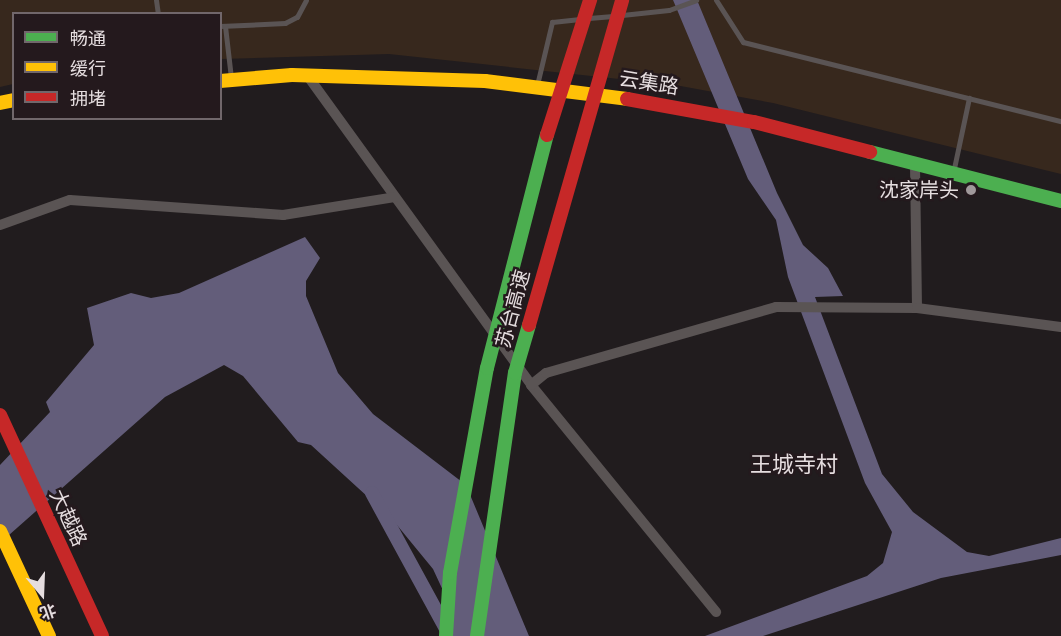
<!DOCTYPE html>
<meta charset="utf-8">
<style>
body{margin:0}
#map{position:relative;width:1061px;height:636px;overflow:hidden;background:#211c1e;font-family:Cabin,"Noto Sans SC",sans-serif}
div>[style]{position:absolute}
[style*='--x']{left:calc(var(--x)*1px);top:calc(var(--y)*1px);width:calc(var(--w)*1px);rotate:calc(var(--a)*1deg)}
.green>*{inset:0;background:#37281d}
.water>*{inset:0;background:#635d7a}
.canal>*{height:14px;margin:-7px;padding:0 7px;transform-origin:7px;border-radius:7px;background:#635d7a}
.lane>*{height:5px;margin:-2.5px;padding:0 2.5px;transform-origin:2.5px;border-radius:2.5px;background:#5a5454}
.street>*{height:10px;margin:-5px;padding:0 5px;transform-origin:5px;border-radius:5px;background:#5a5454}
.fast>*{height:14px;margin:-7px;padding:0 7px;transform-origin:7px;border-radius:7px;background:#4caf50}
.slow>*{height:14px;margin:-7px;padding:0 7px;transform-origin:7px;border-radius:7px;background:#ffc107}
.jam>*{height:14px;margin:-7px;padding:0 7px;transform-origin:7px;border-radius:7px;background:#c62828}
.fast-bridge>*{height:14px;margin:-7px;padding:0 7px;transform-origin:7px;border-radius:7px;background:#4caf50}
.jam-bridge>*{height:14px;margin:-7px;padding:0 7px;transform-origin:7px;border-radius:7px;background:#c62828}
.dots>*{width:16px;height:16px;translate:-50% -50%;box-sizing:border-box;border:3px solid #24191d;border-radius:50%}
span{translate:-50% -50%;white-space:nowrap;text-align:center;line-height:1.15;-webkit-text-stroke:5px #24191d;paint-order:stroke}
.street-label{font-size:20px;color:#e5dddf}
.poi-label{font-size:20px;color:#e5dddf}
.right{translate:-100% -50%;text-align:right}
.quarter-label{font-size:22px;color:#e5dddf}
.legend{position:absolute;left:12px;top:12px;width:210px;height:108px;box-sizing:border-box;background:#24191d;border:2px solid #71676b;margin:0;padding:8px 10px;list-style:none;font-size:18px;color:#e5dddf}
.legend li{display:flex;align-items:center;gap:12px;height:30px}
.legend b{width:30px;border:2px solid #71676b}
.north{position:absolute;left:12px;top:564px;width:60px;height:60px;-webkit-text-stroke:4px #24191d;paint-order:stroke;rotate:161deg;font-size:16px;font-weight:700;line-height:24px;text-align:center;color:#e5dddf}
.north::after{content:'';display:block;margin:auto;width:21px;height:27px;background:#e5dddf;clip-path:polygon(50% 0,100% 100%,50% 72%,0 100%)}
</style>
<div id="map">
<div class="green">
<i style="clip-path:polygon(0 0,1061px 0,1061px 174px,773px 103px,675px 85px,389px 54px,221px 59px,220px 14px,14px 14px,13px 84px,0 87px)"></i>
</div>
<div class="water">
<i style="clip-path:polygon(673px 0,697px 0,777px 193px,803px 245px,828px 268px,843px 296px,815px 297px,882px 474px,913px 512px,967px 552px,989px 556px,1061px 538px,1061px 555px,941px 578px,763px 636px,705px 636px,867px 576px,883px 563px,892px 532px,865px 483px,788px 277px,776px 220px,748px 179px)"></i>
<i style="clip-path:polygon(305px 237px,320px 258px,306px 281px,306px 296px,338px 373px,373px 414px,466px 485px,529px 636px,453px 636px,446px 597px,433px 569px,392px 519px,311px 445px,298px 442px,243px 376px,224px 365px,165px 397px,0 543px,0 465px,50px 412px,46px 402px,94px 345px,87px 308px,131px 293px,151px 298px,179px 293px)"></i>
</div>
<div class="canal">
<i style="--x:372;--y:493;--w:155;--a:61.4"></i>
</div>
<div class="lane">
<i style="--x:156;--y:0;--w:14;--a:82"></i>
<i style="--x:716;--y:0;--w:50;--a:57.3"></i>
<i style="--x:743;--y:42;--w:328;--a:14"></i>
<i style="--x:622;--y:15;--w:47;--a:-6.1"></i>
<i style="--x:669;--y:10;--w:29;--a:-20"></i>
<i style="--x:589;--y:18;--w:24;--a:-5"></i>
<i style="--x:220;--y:26;--w:65;--a:-2.6"></i>
<i style="--x:285;--y:23;--w:13;--a:-27"></i>
<i style="--x:297;--y:17;--w:19;--a:-62"></i>
<i style="--x:225;--y:26;--w:52;--a:83.4"></i>
<i style="--x:537;--y:85;--w:65;--a:-76.6"></i>
<i style="--x:552;--y:22;--w:28;--a:-6"></i>
<i style="--x:953;--y:173;--w:77;--a:-78"></i>
</div>
<div class="street">
<i style="--x:307;--y:75;--w:382;--a:54.1"></i>
<i style="--x:531;--y:385;--w:293;--a:50.8"></i>
<i style="--x:915;--y:165;--w:143;--a:89.2"></i>
<i style="--x:0;--y:225;--w:74;--a:-19.7"></i>
<i style="--x:70;--y:200;--w:214;--a:4"></i>
<i style="--x:283;--y:215;--w:113;--a:-9.1"></i>
<i style="--x:531;--y:385;--w:19;--a:-39"></i>
<i style="--x:546;--y:373;--w:239;--a:-16"></i>
<i style="--x:776;--y:307;--w:141;--a:0.4"></i>
<i style="--x:917;--y:308;--w:145;--a:7.5"></i>
</div>
<div class="fast">
<i style="--x:870;--y:152;--w:197;--a:14.4"></i>
</div>
<div class="slow">
<i style="--x:220;--y:81;--w:72;--a:-4.8"></i>
<i style="--x:292;--y:75;--w:193;--a:1.8"></i>
<i style="--x:485;--y:81;--w:143;--a:7.2"></i>
<i style="--x:0;--y:103;--w:14;--a:-12"></i>
<i style="--x:0;--y:531;--w:116;--a:65"></i>
</div>
<div class="jam">
<i style="--x:627;--y:99;--w:129;--a:10.3"></i>
<i style="--x:754;--y:122;--w:120;--a:14.5"></i>
<i style="--x:0;--y:415;--w:243;--a:65.2"></i>
</div>
<div class="fast-bridge">
<i style="--x:446;--y:636;--w:63;--a:-86.4"></i>
<i style="--x:450;--y:573;--w:208;--a:-79.8"></i>
<i style="--x:487;--y:368;--w:241;--a:-75.6"></i>
<i style="--x:477;--y:636;--w:266;--a:-81.8"></i>
<i style="--x:515;--y:373;--w:50;--a:-73.7"></i>
</div>
<div class="jam-bridge">
<i style="--x:547;--y:135;--w:142;--a:-72.3"></i>
<i style="--x:529;--y:325;--w:338;--a:-74"></i>
</div>
<div class="dots">
<i style="left:971px;top:190px;background:#a0999b"></i>
</div>
<div class="street-label">
<span style="left:649px;top:83px;rotate:9deg">云集路</span>
<span style="left:513px;top:309px;rotate:-75deg">苏台高速</span>
<span style="left:68px;top:518px;rotate:65deg">大越路</span>
</div>
<div class="poi-label">
<span class="right" style="left:959px;top:190px">沈家岸头</span>
</div>
<div class="quarter-label">
<span style="left:794px;top:465px">王城寺村</span>
</div>
<ul class="legend">
<li><b style="height:8px;background:#4caf50"></b>畅通</li>
<li><b style="height:8px;background:#ffc107"></b>缓行</li>
<li><b style="height:8px;background:#c62828"></b>拥堵</li>
</ul>
<div class="north">北</div>
</div>
